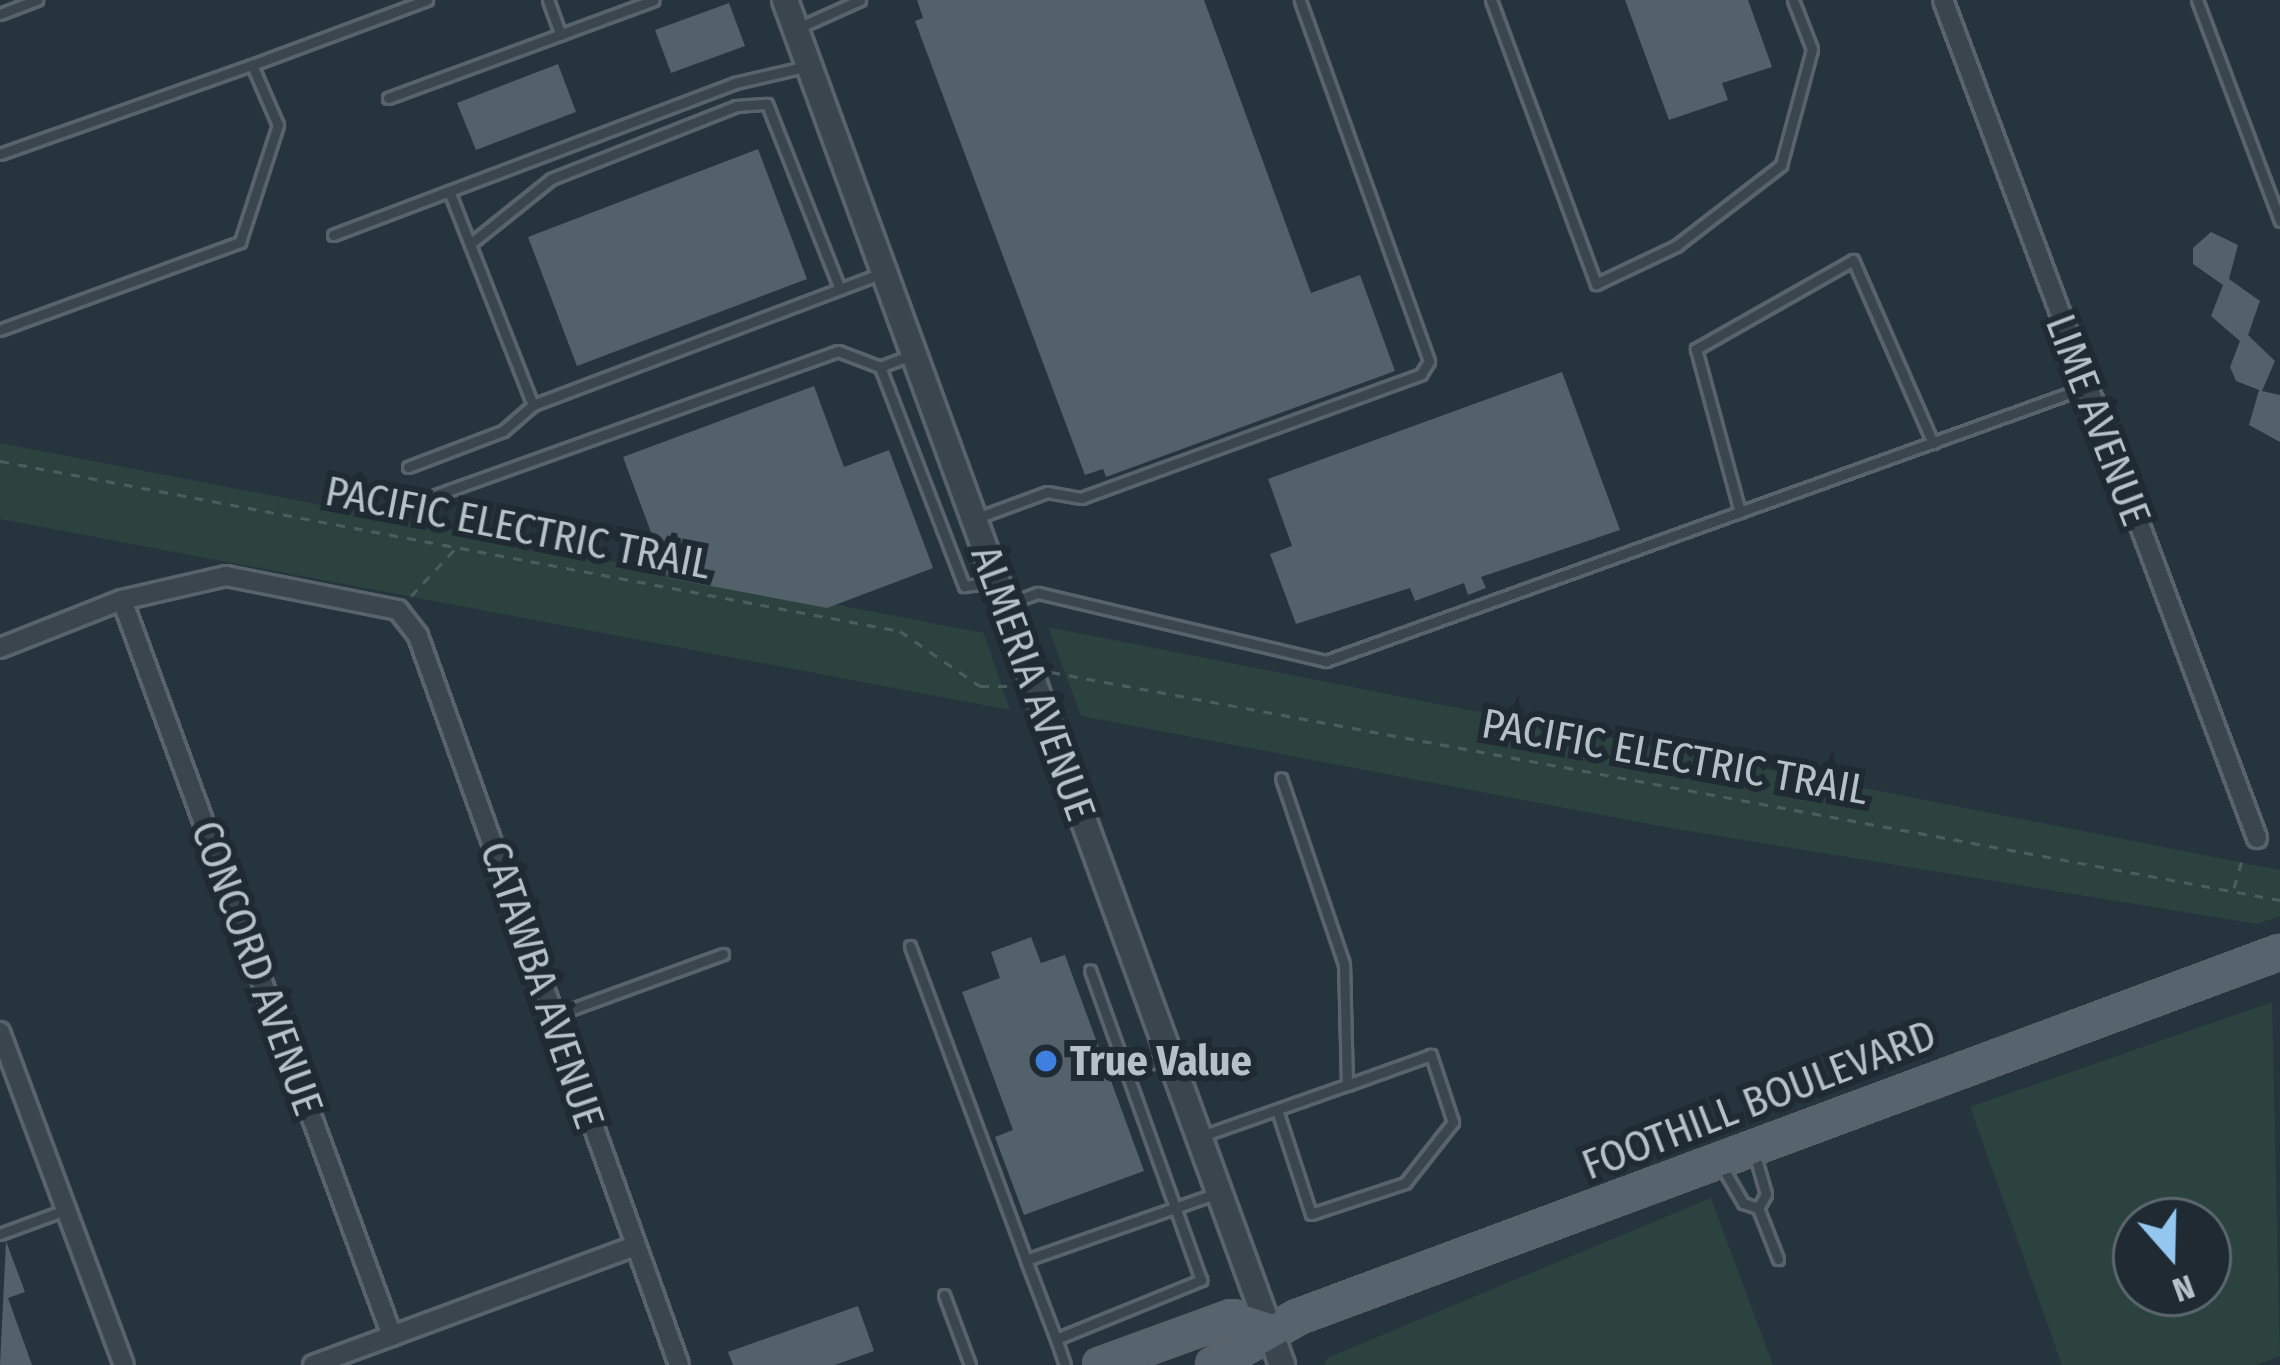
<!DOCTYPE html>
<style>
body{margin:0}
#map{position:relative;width:2280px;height:1365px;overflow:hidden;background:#26343d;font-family:"Fira Sans Condensed",sans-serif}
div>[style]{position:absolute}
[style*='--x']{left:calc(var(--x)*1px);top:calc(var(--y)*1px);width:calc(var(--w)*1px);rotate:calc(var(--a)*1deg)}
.green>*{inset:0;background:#2b423f}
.building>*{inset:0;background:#52616a}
.path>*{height:3px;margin-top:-1.5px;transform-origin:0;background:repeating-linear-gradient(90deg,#4a5e5d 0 9px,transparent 0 18px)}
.roads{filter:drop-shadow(3px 0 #58636b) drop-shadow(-3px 0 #58636b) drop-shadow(0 3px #58636b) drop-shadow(0 -3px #58636b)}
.service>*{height:9px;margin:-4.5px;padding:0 4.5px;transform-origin:4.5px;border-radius:4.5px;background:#3a454d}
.minor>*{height:18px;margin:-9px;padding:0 9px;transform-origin:9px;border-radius:9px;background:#3a454d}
.tertiary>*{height:24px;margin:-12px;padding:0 12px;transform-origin:12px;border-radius:12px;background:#3a454d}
.primary>*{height:30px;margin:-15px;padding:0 15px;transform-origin:15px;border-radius:15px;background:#58646d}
.dots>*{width:33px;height:33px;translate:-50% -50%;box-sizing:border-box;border:6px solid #1f2a32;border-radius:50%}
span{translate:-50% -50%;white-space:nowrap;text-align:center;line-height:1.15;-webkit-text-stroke:12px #1f2a32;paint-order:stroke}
.street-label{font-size:42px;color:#b6c0c8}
.poi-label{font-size:42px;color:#b6c0c8;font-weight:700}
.left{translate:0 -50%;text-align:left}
.north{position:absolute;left:2112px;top:1197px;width:120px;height:120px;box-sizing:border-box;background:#1f2a32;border:3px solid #5b666e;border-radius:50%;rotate:160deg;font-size:33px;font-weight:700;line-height:48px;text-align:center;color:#b6c0c8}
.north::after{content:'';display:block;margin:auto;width:42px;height:54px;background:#93c7f0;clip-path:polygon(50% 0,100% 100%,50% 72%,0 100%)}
</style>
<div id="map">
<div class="green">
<i style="clip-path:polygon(0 443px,984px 633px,1010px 710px,0 519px)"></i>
<i style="clip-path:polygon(1048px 627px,2280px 870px,2280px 916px,2257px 924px,1670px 828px,1081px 716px)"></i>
<i style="clip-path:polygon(evenodd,2272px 1002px,2280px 1356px,2256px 1365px,2062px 1365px,1970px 1107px,2272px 1002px,2136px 1221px,2208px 1221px,2208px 1293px,2136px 1293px,2136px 1221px)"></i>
<i style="clip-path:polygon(1711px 1198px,1773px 1365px,1324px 1365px,1327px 1358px)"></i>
</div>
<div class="building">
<i style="clip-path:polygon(917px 0,1204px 0,1311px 293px,1360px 275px,1395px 371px,1106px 477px,1103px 469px,1085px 475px,915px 21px,923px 18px)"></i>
<i style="clip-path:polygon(1625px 0,1748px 0,1772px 67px,1722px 83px,1728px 100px,1669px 120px)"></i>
<i style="clip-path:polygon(729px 3px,745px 46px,671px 73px,655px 30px)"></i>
<i style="clip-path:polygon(558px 64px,576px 112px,476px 150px,457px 103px)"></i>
<i style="clip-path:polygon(758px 149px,807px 279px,577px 366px,528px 237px)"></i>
<i style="clip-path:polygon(2211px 232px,2238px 245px,2229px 279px,2260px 301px,2248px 335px,2275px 361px,2262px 391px,2280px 395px,2280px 442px,2249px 425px,2259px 390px,2236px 381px,2230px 367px,2240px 341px,2211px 316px,2223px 285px,2193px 264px,2193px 248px)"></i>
<i style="clip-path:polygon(1562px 372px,1620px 530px,1481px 577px,1486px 588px,1468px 595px,1464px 583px,1415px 601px,1410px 588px,1296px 624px,1270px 554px,1292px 546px,1268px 479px)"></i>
<i style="clip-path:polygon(814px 386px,844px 467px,889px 450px,933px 568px,827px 608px,668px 578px,623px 457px)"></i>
<i style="clip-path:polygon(1031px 937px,1041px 963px,1065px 955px,1144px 1171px,1024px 1215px,995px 1137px,1013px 1130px,962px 992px,1000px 978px,991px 952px)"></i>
<i style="clip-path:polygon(6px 1241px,25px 1292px,8px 1298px,32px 1365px,0 1365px)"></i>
<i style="clip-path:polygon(858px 1306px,874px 1351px,835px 1365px,733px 1365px,728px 1352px)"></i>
</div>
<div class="path">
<i style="--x:0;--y:461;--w:916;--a:10.7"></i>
<i style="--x:900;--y:631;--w:97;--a:34.5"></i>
<i style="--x:980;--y:686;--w:33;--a:0"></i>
<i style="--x:411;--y:596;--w:63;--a:-46.9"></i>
<i style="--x:1051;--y:672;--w:1250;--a:10.51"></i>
<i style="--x:2234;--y:888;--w:35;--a:-74"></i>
</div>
<div class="roads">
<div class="service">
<i style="--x:548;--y:0;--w:37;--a:70"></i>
<i style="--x:1491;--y:0;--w:303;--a:69.7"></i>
<i style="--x:1596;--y:284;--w:89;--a:-25.4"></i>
<i style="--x:1676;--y:246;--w:133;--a:-37.6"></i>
<i style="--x:1781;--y:165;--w:120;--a:-75"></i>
<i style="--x:1812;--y:49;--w:53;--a:-111.2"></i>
<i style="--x:2197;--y:0;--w:236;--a:69.4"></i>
<i style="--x:0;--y:14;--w:40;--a:-21"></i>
<i style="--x:800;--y:27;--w:66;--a:-24.2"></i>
<i style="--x:252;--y:65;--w:187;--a:-20.4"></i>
<i style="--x:388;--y:98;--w:283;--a:-20.2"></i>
<i style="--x:0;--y:154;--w:267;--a:-19.5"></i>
<i style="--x:252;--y:65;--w:65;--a:66.6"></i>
<i style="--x:278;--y:125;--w:123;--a:108"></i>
<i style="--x:240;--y:242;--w:256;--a:159.9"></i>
<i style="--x:449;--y:191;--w:230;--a:68.6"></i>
<i style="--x:333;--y:235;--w:430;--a:-20.7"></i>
<i style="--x:735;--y:83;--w:75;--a:-13.1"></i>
<i style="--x:470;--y:244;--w:104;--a:-38.7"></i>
<i style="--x:551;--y:179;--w:199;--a:-21.5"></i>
<i style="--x:736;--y:106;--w:31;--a:-4"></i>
<i style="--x:767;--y:104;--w:199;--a:68.5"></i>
<i style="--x:880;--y:367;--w:235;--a:69"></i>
<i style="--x:964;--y:586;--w:33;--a:-7"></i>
<i style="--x:408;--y:467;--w:102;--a:-20.8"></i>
<i style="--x:503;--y:431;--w:40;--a:-41"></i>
<i style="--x:533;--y:405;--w:374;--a:-20.7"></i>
<i style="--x:436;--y:495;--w:427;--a:-19.7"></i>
<i style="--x:838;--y:351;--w:45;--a:20.9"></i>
<i style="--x:880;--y:367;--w:33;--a:-21"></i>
<i style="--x:1740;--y:512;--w:169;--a:-105.1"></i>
<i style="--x:1696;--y:349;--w:180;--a:-29.5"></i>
<i style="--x:1853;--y:260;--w:200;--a:66.4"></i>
<i style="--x:974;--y:519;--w:78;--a:-20.3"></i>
<i style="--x:1047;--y:492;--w:35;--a:10"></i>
<i style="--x:1081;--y:498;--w:362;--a:-20"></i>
<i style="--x:1421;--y:374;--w:15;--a:-58"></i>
<i style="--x:1429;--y:361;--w:383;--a:-109.7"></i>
<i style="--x:1007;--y:604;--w:33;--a:-20"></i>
<i style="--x:1038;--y:593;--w:296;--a:13.3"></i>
<i style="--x:1326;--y:661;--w:806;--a:-19.81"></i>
<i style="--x:910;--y:946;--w:335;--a:69.7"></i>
<i style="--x:553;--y:1016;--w:181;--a:-20"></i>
<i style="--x:1127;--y:1072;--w:40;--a:-20.2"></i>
<i style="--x:1277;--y:1110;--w:109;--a:71.9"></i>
<i style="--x:1311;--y:1214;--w:99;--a:-18.3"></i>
<i style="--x:1405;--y:1183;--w:78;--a:-51.8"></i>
<i style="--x:1453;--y:1122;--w:71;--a:-108.2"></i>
<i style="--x:1431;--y:1055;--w:89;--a:160.3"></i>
<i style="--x:1199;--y:1137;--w:157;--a:-19.4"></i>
<i style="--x:1347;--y:1085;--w:121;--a:-91.4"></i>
<i style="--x:1344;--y:964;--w:196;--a:-108.7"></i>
<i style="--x:1721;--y:1165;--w:44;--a:59.9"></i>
<i style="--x:1743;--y:1203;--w:16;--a:18"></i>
<i style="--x:1758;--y:1208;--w:16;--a:-60"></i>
<i style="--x:1766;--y:1194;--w:40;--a:-106"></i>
<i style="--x:1758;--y:1208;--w:55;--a:68.6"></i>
<i style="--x:0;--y:1234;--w:69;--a:-20.3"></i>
<i style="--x:944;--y:1295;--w:75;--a:69.6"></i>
<i style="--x:1056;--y:1339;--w:85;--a:-110.8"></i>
<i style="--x:1026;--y:1260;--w:199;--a:-19.3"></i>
<i style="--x:1065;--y:1365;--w:28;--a:-109"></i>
<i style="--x:1056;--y:1339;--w:157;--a:-22.1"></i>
<i style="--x:1201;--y:1280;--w:329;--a:-109.7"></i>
</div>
<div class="minor">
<i style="--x:1943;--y:0;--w:895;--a:69.46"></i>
<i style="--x:122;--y:600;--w:784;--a:69.85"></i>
<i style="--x:0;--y:648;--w:131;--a:-21.5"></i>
<i style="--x:122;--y:600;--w:107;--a:-13"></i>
<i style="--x:226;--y:576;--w:175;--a:11.2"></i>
<i style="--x:398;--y:610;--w:33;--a:52"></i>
<i style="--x:418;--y:636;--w:774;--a:70.3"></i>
<i style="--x:0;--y:1032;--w:355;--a:69.6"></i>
<i style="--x:313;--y:1365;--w:342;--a:-20.3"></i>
</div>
<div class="tertiary">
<i style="--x:785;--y:0;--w:1453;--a:69.99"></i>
</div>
<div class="primary">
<i style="--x:1100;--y:1365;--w:140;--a:-20"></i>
<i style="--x:1232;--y:1317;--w:38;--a:18"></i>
<i style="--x:1213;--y:1365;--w:98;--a:-29.5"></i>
<i style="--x:1298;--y:1317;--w:1048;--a:-20.39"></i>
</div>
</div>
<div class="dots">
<i style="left:1046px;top:1061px;background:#3f7fe0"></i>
</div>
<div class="street-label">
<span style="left:2098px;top:420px;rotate:69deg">LIME AVENUE</span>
<span style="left:518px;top:528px;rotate:11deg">PACIFIC ELECTRIC TRAIL</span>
<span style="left:1033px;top:683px;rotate:70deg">ALMERIA AVENUE</span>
<span style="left:1675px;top:757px;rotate:10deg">PACIFIC ELECTRIC TRAIL</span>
<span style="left:257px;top:968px;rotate:70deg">CONCORD AVENUE</span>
<span style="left:542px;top:985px;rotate:71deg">CATAWBA AVENUE</span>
<span style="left:1759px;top:1100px;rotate:-21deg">FOOTHILL BOULEVARD</span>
</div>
<div class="poi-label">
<span class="left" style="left:1070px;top:1061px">True Value</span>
</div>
<div class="north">N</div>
</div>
